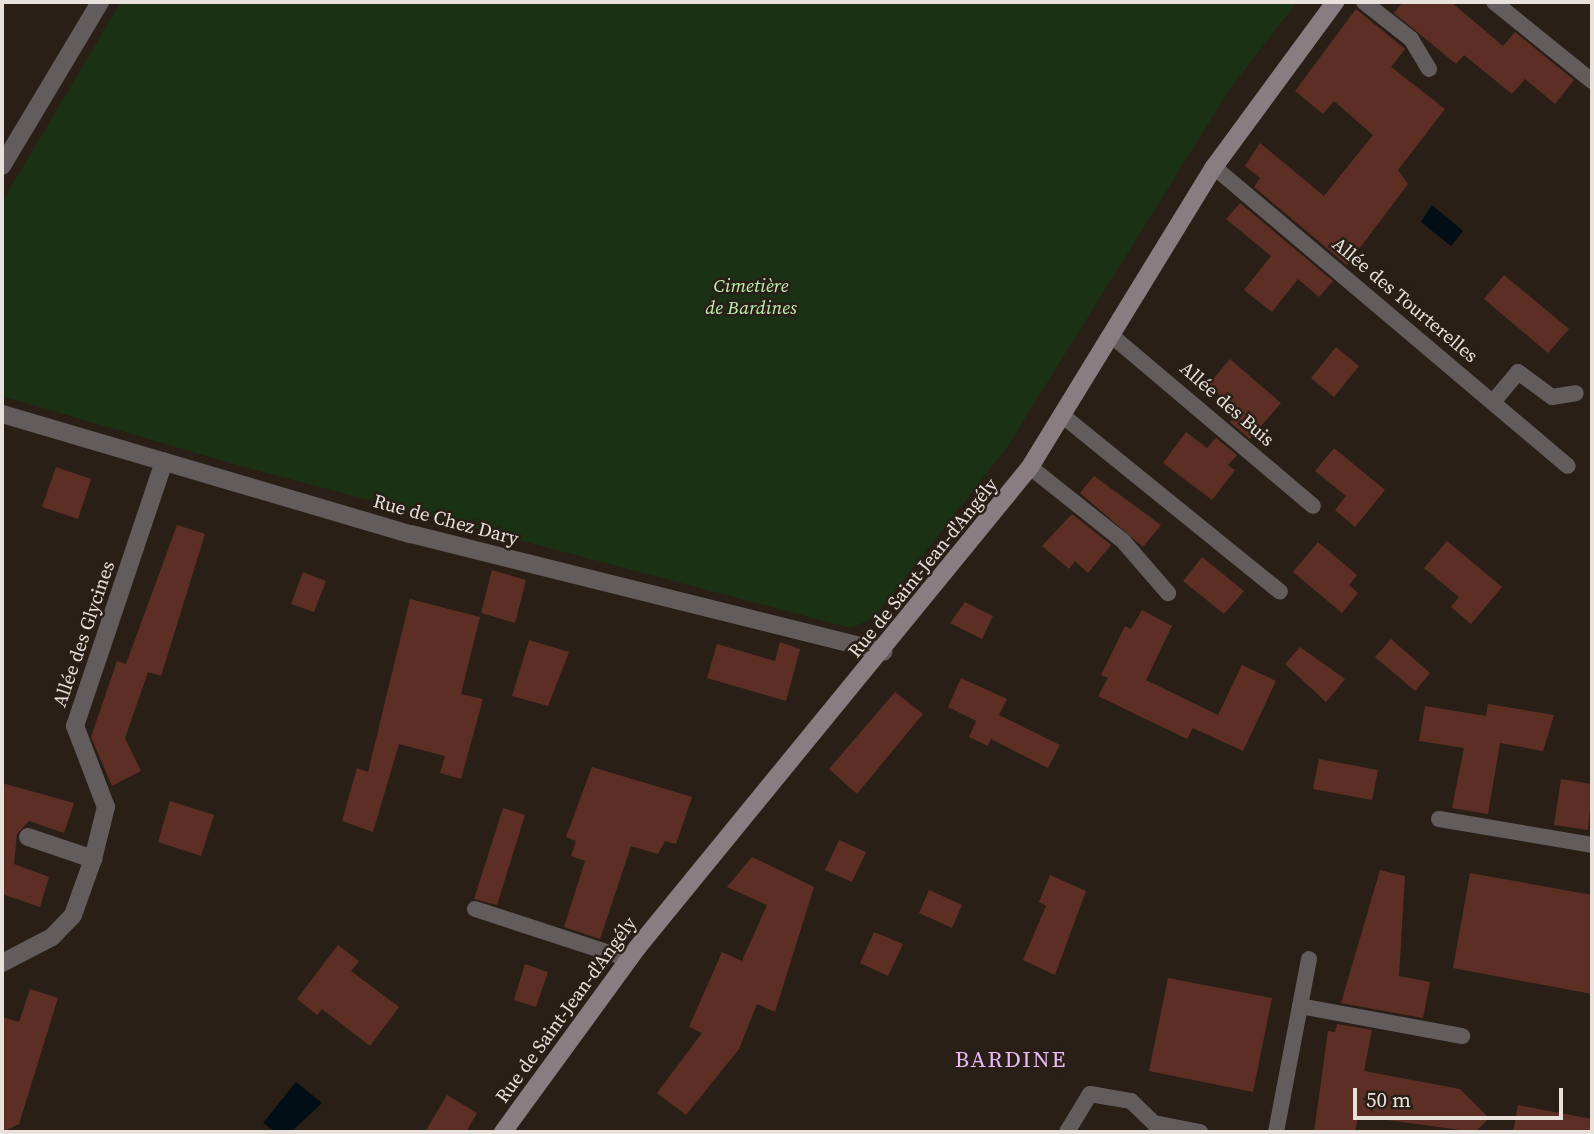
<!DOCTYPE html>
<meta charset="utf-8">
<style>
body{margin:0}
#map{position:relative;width:1594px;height:1134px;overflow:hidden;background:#291f17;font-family:"Source Serif 4",serif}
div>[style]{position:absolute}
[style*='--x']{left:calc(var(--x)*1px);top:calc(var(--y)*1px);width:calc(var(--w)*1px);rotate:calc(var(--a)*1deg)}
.green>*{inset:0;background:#1a3213}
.water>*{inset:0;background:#010e15}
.building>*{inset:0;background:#5d2f24}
.lane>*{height:16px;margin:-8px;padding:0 8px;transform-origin:8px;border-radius:8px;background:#635c5d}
.street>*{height:18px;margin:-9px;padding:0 9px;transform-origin:9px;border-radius:9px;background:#635c5d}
.secondary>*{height:18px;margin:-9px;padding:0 9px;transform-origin:9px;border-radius:9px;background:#887d80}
span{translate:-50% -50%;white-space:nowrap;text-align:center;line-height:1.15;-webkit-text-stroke:5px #291f17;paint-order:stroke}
.park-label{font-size:19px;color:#bceeae;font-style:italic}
.street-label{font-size:19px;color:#e8e1dc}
.quarter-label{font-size:23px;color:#e9b8f7;letter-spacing:2px}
.frame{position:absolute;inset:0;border:4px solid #e8e1dc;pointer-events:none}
.scale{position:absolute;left:1353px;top:1088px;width:210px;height:32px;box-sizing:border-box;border:4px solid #e8e1dc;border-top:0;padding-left:9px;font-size:21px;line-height:24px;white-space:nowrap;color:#e8e1dc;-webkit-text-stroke:5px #291f17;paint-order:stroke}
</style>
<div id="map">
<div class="green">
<i style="clip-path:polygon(121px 2px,1297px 2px,1231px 87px,1007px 447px,874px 618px,851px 628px,241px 466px,2px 396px,2px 202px)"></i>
</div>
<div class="water">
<i style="clip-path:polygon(1432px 205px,1463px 231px,1451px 246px,1421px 222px)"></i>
<i style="clip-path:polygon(296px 1082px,322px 1103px,291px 1132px,275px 1132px,263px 1123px)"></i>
</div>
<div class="building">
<i style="clip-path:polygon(1403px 2px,1451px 2px,1503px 46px,1515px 32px,1574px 80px,1555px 104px,1525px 79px,1512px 94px,1464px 55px,1456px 64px,1394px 13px)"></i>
<i style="clip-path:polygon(1356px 9px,1405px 49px,1391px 67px,1445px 109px,1398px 170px,1408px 184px,1347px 265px,1254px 187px,1260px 178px,1245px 166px,1260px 143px,1324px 196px,1373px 135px,1334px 101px,1323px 114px,1295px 91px)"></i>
<i style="clip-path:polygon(1240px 203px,1333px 281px,1319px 297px,1298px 279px,1272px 312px,1244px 290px,1271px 256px,1226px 219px)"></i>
<i style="clip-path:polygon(1504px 275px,1569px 329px,1548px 353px,1484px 299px)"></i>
<i style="clip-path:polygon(1336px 347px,1359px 366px,1334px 397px,1311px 378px)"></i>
<i style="clip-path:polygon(1230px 359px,1281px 403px,1250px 439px,1230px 422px,1239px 411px,1208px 385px)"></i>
<i style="clip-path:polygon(1186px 432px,1207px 448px,1216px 438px,1237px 455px,1228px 465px,1235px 470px,1212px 500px,1163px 463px)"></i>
<i style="clip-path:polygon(1334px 448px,1385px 490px,1355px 527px,1335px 510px,1346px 496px,1315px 471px)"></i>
<i style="clip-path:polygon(56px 467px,91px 479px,78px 519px,42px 507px)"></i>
<i style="clip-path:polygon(1094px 476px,1161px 525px,1143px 547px,1080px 493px)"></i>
<i style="clip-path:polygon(1072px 514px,1111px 545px,1088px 573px,1075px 561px,1069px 569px,1042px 546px)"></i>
<i style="clip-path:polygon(177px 525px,205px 534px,161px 676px,148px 672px,125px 738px,141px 771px,112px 786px,91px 737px,117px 661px,126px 664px)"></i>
<i style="clip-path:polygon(1447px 541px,1502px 587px,1471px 624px,1451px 607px,1459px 597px,1424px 568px)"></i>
<i style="clip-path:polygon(1318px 542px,1357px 575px,1349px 585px,1358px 593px,1342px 613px,1293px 572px)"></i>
<i style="clip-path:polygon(1202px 557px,1244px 591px,1224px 614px,1183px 581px)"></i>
<i style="clip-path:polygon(492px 570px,526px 580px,515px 623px,481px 613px)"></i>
<i style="clip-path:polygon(303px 572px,326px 581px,314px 612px,291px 604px)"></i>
<i style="clip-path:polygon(410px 599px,480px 617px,461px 694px,483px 699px,461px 779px,440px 773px,445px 756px,399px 744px,373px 832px,342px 821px,357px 768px,368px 772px)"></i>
<i style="clip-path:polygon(965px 602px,993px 616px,982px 639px,950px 623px)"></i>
<i style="clip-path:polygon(1142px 610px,1172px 626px,1146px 680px,1218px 715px,1242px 665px,1276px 681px,1243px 751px,1193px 728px,1187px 739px,1098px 696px,1108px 678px,1101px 675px,1125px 626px,1131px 629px)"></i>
<i style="clip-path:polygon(1391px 639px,1430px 673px,1415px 691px,1375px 657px)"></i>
<i style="clip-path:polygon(529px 640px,569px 652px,548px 706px,512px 696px)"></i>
<i style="clip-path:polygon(780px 642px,800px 649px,786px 701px,707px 678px,717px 644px,775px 661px)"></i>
<i style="clip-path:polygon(1300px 647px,1345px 679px,1326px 702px,1285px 664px)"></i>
<i style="clip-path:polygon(961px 678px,1007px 699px,999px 715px,1060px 745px,1048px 768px,991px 739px,988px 746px,969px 737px,976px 721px,948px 707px)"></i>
<i style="clip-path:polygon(895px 692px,923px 714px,857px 794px,829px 769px)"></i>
<i style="clip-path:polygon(1488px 704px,1554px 715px,1543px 751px,1500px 743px,1488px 814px,1452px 808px,1464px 748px,1419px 741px,1425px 706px,1486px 716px)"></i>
<i style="clip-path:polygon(1319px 759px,1378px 770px,1372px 800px,1313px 789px)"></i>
<i style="clip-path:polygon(592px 767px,692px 797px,676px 844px,665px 841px,658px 854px,631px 846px,600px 939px,564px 927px,585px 861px,571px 856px,576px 841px,566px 837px)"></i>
<i style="clip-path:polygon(1561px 779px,1592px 784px,1588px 830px,1554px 825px)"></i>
<i style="clip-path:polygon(2px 783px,74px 803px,64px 833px,29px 821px,17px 834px,14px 864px,49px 877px,40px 907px,2px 894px)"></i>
<i style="clip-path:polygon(170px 801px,214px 815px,201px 856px,158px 842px)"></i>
<i style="clip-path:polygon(503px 808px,525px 815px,497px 905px,474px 899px)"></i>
<i style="clip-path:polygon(839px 840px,866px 852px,852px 882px,825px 870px)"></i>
<i style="clip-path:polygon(752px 857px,814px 887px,775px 1012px,757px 1004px,739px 1049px,686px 1115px,657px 1093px,702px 1033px,689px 1027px,722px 952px,742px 961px,767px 905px,727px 887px)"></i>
<i style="clip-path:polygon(1380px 870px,1405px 876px,1399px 976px,1430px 982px,1423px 1018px,1341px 1003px)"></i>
<i style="clip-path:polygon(1470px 873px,1592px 895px,1592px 994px,1453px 968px)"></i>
<i style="clip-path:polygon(1050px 875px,1086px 891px,1055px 975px,1023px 960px,1046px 906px,1039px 902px)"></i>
<i style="clip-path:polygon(929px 890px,962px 905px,952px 928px,919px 913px)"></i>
<i style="clip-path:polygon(874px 932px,903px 944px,888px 976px,860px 963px)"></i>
<i style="clip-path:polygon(338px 945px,359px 961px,351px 971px,399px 1007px,370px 1046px,322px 1009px,317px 1015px,297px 999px)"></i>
<i style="clip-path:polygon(525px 964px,548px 972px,536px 1007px,514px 1000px)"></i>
<i style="clip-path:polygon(1168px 978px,1272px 998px,1253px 1092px,1149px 1071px)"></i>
<i style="clip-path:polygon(30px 989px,58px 998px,19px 1124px,2px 1132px,2px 1017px,19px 1022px)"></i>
<i style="clip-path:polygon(1337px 1024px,1372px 1030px,1364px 1071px,1460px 1089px,1489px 1118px,1475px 1132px,1358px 1116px,1355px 1132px,1314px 1132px,1328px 1031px,1335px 1032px)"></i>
<i style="clip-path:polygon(447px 1095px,477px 1113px,466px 1132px,425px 1132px)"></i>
<i style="clip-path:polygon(1518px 1105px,1592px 1119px,1592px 1132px,1513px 1132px)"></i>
</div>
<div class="lane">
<i style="--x:1364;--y:2;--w:60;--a:38.2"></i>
<i style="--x:1411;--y:39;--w:35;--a:59"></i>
<i style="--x:1494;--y:2;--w:126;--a:38.9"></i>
<i style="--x:1214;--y:167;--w:463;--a:40.2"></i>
<i style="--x:1112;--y:336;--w:263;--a:40.2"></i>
<i style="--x:1493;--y:402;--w:39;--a:-50"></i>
<i style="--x:1518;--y:372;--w:42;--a:36.3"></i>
<i style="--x:1552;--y:397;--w:24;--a:-9"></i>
<i style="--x:1063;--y:416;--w:279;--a:39"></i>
<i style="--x:1030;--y:467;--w:119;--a:38.5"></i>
<i style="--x:1123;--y:541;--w:69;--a:49.1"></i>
<i style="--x:1439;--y:819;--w:155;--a:9.6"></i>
<i style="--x:475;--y:909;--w:161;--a:18.1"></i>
<i style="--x:1300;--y:1006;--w:165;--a:10.5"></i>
<i style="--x:1067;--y:1132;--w:44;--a:-58.8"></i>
<i style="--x:1090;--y:1094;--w:42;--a:9.7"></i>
<i style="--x:1131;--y:1101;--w:32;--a:44"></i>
<i style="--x:1154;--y:1123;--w:47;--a:11.1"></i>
<i style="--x:1276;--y:1132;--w:176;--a:-79.2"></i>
</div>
<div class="street">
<i style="--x:2;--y:166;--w:191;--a:-59.1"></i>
<i style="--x:2;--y:414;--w:426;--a:16.4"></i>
<i style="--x:411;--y:534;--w:487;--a:14"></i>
<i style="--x:28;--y:837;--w:69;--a:18.7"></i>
<i style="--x:2;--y:963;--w:56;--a:-27.5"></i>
<i style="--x:52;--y:937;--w:30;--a:-46"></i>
<i style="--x:73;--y:915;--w:59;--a:-70.3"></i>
<i style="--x:93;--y:859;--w:54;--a:-76"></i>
<i style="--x:106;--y:807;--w:87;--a:-110.9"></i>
<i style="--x:75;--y:726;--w:279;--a:-71.4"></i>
</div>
<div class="secondary">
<i style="--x:503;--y:1132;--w:228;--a:-53.9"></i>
<i style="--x:637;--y:948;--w:621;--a:-50.75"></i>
<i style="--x:1030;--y:467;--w:352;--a:-58.5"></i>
<i style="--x:1214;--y:167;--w:205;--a:-53.7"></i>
</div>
<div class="park-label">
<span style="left:751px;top:297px">Cimetière<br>de Bardines</span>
</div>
<div class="street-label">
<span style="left:1405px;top:300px;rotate:40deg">Allée des Tourterelles</span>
<span style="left:1227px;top:404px;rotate:41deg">Allée des Buis</span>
<span style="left:446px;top:520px;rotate:15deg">Rue de Chez Dary</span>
<span style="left:923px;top:568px;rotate:-51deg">Rue de Saint-Jean-d'Angély</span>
<span style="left:84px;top:634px;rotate:-71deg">Allée des Glycines</span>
<span style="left:566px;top:1010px;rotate:-54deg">Rue de Saint-Jean-d'Angély</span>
</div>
<div class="quarter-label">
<span style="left:1011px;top:1059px">BARDINE</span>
</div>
<div class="frame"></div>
<div class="scale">50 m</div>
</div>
